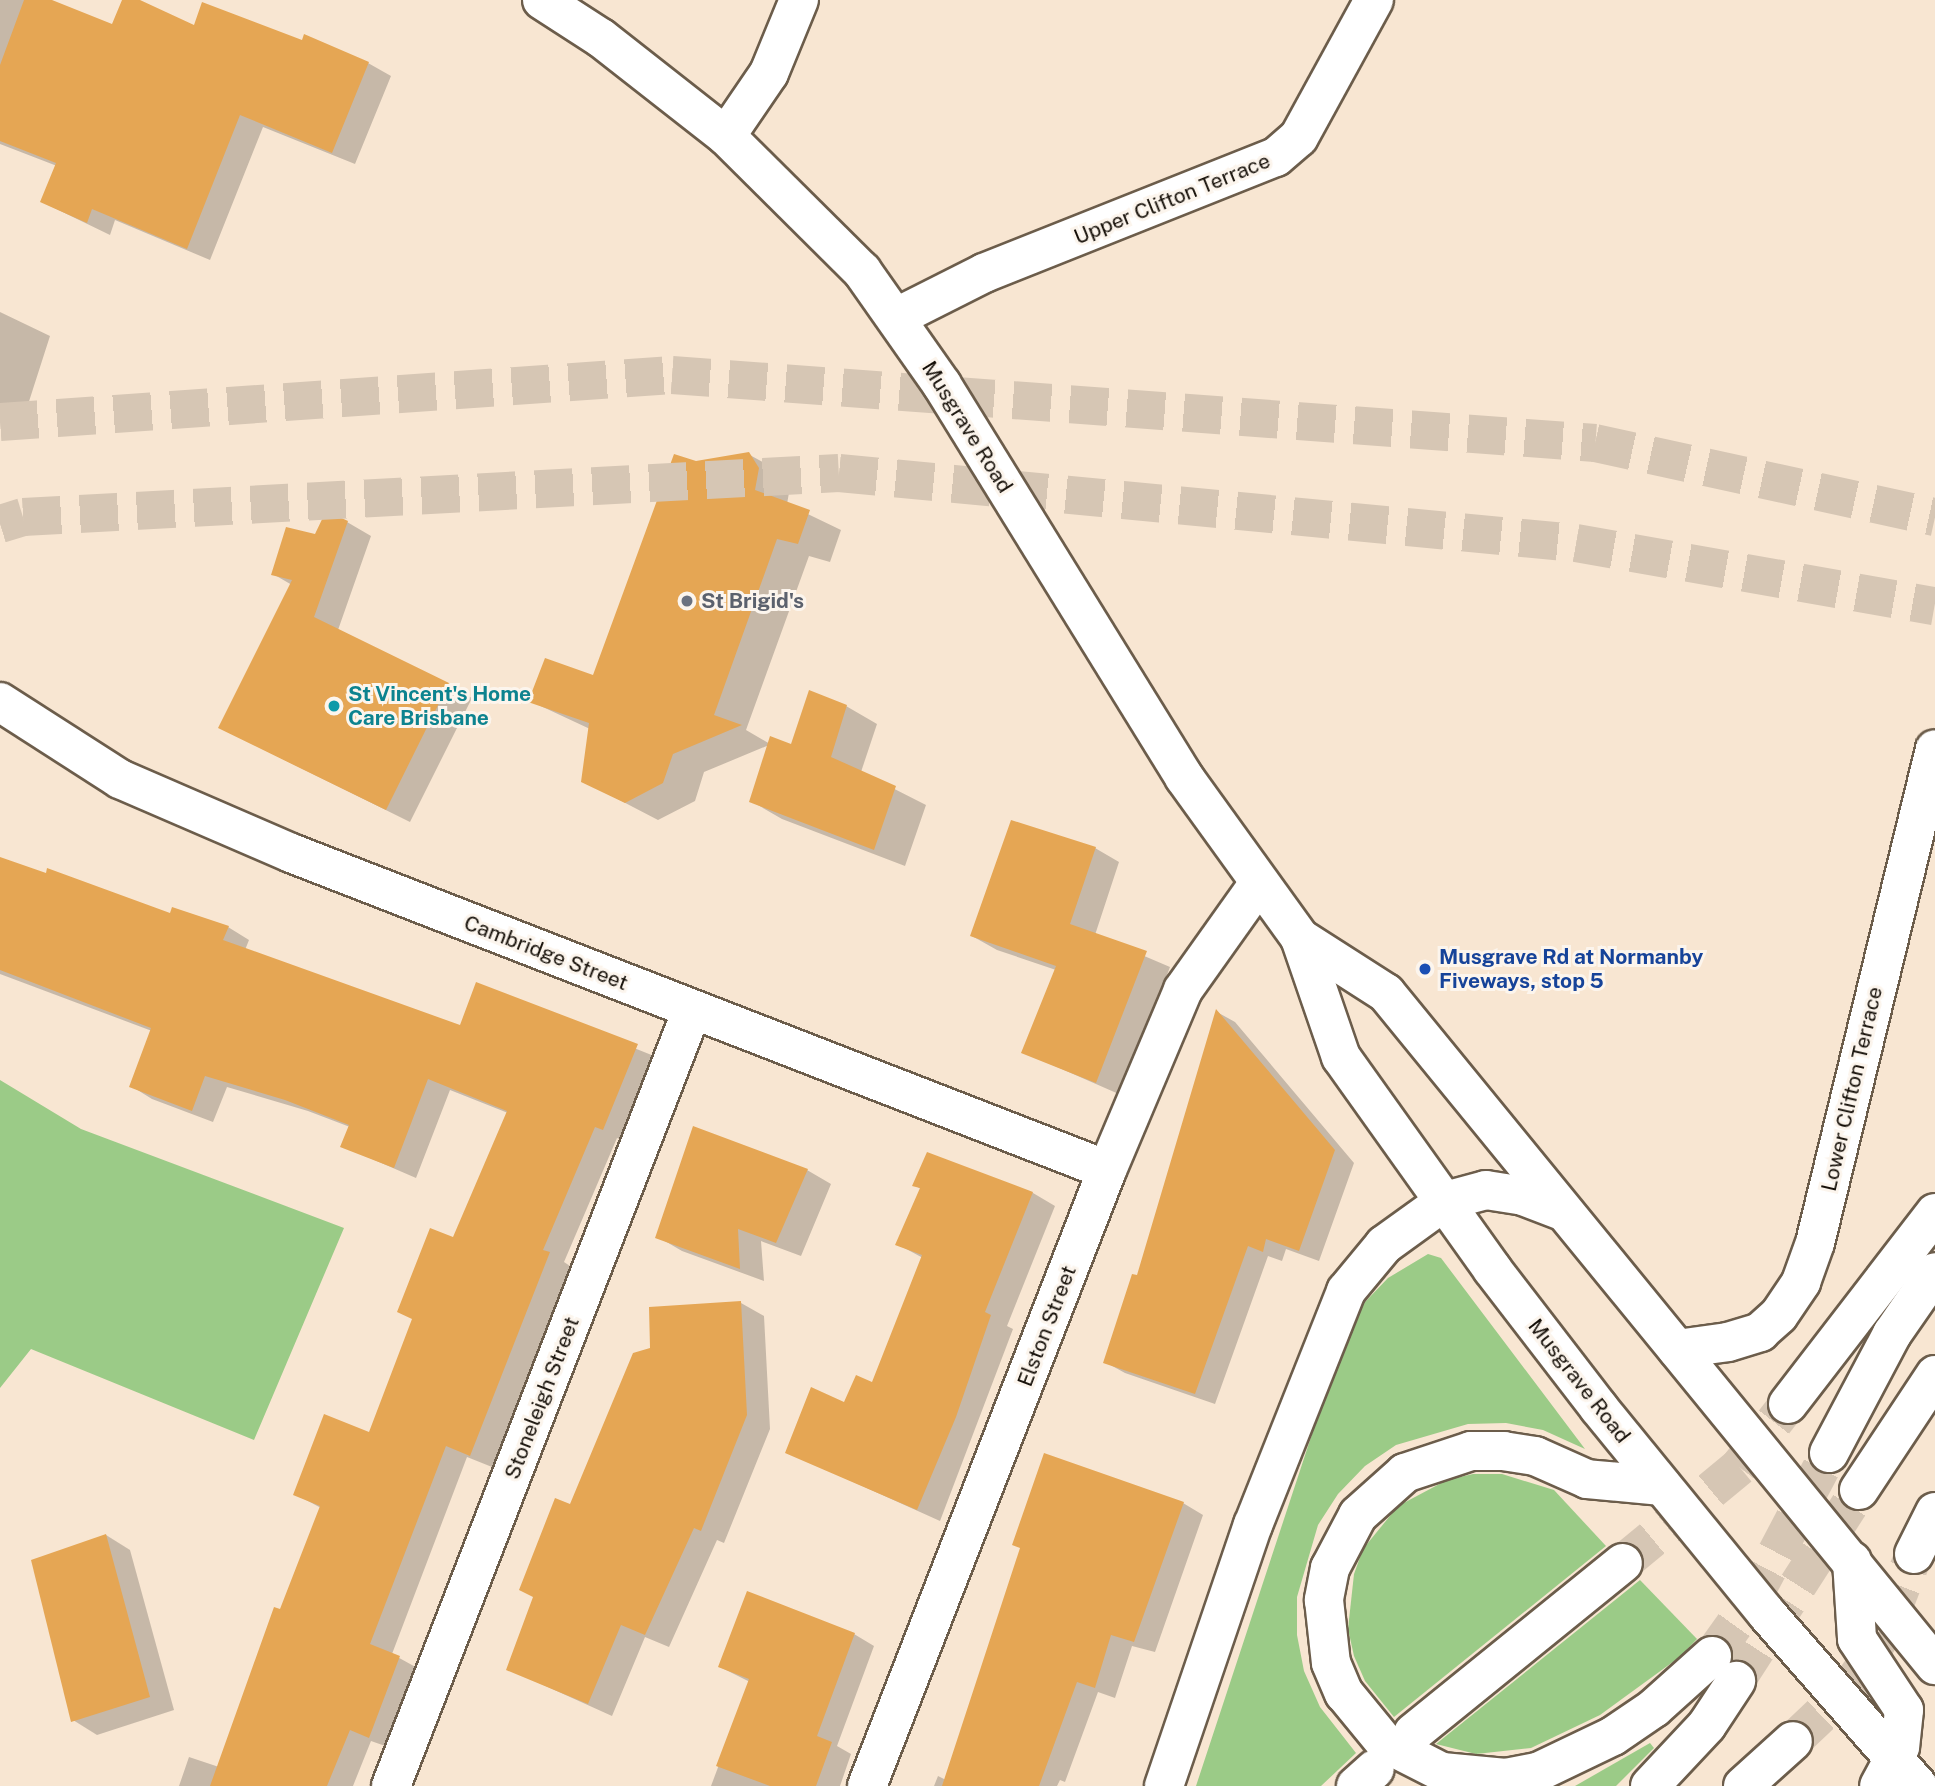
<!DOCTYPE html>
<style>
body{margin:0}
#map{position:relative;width:1935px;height:1786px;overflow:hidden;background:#f8e6d2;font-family:"Public Sans",sans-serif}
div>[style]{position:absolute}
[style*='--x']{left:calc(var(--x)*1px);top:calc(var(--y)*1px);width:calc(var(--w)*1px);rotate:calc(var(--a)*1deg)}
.green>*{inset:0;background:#9bcb87}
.shadow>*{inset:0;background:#0003}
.building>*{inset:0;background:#e5a654}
.highway-tunnel>*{height:38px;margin-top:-19px;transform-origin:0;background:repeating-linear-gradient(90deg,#d6c6b4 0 38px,transparent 0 57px)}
.roads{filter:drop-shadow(2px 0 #6c5d4b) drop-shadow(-2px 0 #6c5d4b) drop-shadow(0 2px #6c5d4b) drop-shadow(0 -2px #6c5d4b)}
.minor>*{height:38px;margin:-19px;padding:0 19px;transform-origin:19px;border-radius:19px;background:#fff}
.major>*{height:38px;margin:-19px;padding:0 19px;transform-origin:19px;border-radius:19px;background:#fff}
.highway>*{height:38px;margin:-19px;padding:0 19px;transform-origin:19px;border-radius:19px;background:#fff}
.dots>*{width:19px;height:19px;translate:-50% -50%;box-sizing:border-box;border:4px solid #fcf5ed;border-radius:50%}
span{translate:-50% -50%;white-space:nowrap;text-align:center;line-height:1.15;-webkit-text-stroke:6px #fcf5ed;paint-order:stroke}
.street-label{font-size:21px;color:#150f08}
.worship-label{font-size:21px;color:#5b616d;font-weight:700}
.left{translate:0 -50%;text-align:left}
.culture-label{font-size:21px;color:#0d838f;font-weight:700}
.transit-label{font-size:21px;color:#164399;font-weight:700}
</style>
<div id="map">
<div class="green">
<i style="clip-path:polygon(0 1080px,81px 1129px,344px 1228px,254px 1440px,31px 1349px,0 1388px)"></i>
<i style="clip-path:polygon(1428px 1254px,1441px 1258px,1585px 1449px,1543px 1430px,1506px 1423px,1468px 1424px,1396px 1445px,1365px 1466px,1338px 1494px,1318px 1525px,1297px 1597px,1297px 1635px,1304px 1671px,1320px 1707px,1356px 1753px,1321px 1786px,1196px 1786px,1345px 1334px,1365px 1302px,1388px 1278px)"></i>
<i style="clip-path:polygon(1473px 1474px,1502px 1474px,1554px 1490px,1606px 1546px,1394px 1717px,1365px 1681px,1354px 1656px,1348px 1629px,1354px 1574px,1363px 1549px,1398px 1506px,1447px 1480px)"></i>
<i style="clip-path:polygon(1640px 1580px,1697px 1639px,1681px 1656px,1600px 1715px,1531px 1748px,1476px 1754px,1436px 1744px)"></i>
<i style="clip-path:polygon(1650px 1743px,1654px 1748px,1616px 1786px,1575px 1786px)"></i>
</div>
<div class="shadow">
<i style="clip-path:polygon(0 0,44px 0,113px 26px,124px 0,136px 0,195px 28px,303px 42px,368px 63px,391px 76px,355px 164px,263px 127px,210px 260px,115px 220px,110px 235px,42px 202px,57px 166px,0 144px)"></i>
<i style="clip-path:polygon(0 312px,50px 336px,24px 417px,2px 408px,0 414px)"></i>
<i style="clip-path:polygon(748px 454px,781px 472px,790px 487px,787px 504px,841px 530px,830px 562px,809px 556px,746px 730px,770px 744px,792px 747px,846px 706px,877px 724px,861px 772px,926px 805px,905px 866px,782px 819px,751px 801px,769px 745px,704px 772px,695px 801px,658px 820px,583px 781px,590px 729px,530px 701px,594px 677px,696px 463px)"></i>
<i style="clip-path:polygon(347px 522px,371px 536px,338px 630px,472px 698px,410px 822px,220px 728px,292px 585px,273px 574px,316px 536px)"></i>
<i style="clip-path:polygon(1095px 848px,1119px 862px,1095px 935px,1170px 967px,1121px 1095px,1023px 1052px,1056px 970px,997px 950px,972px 936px)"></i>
<i style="clip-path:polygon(0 860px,171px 915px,228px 927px,249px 940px,245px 950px,461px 1028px,477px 985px,659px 1058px,624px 1141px,617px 1138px,564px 1262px,570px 1266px,492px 1467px,467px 1457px,392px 1654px,421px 1670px,391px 1748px,371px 1741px,353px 1786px,179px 1786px,189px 1757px,219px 1767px,321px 1508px,295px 1494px,370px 1434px,508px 1113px,450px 1090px,416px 1178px,342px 1146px,350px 1127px,308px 1111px,227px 1087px,213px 1122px,152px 1099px,131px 1086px,152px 1031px,0 974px)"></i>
<i style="clip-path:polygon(1217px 1012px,1235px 1022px,1354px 1163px,1319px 1261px,1286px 1249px,1282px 1261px,1268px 1256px,1215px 1404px,1125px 1373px,1105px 1362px,1138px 1278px)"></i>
<i style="clip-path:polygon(928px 1155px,1033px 1193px,1055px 1206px,1007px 1326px,1013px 1329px,940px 1521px,787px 1452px,873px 1384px,923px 1258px,897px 1244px,921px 1189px,914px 1185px)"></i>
<i style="clip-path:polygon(807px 1170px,831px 1184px,801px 1256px,761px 1241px,764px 1281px,682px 1251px,658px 1237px)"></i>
<i style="clip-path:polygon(741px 1303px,764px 1316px,770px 1429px,724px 1543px,717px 1540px,669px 1647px,645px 1637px,612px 1716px,508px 1669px,571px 1507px,652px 1350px)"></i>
<i style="clip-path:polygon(1183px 1503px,1203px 1515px,1155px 1652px,1132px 1646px,1115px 1698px,1098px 1692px,1065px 1782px,1060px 1780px,1057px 1786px,934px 1786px,938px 1776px,946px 1780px)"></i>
<i style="clip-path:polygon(106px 1535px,130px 1550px,174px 1710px,97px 1735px,73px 1720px)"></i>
<i style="clip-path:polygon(854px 1634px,874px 1646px,837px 1746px,851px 1754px,840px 1786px,711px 1786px,750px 1682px,720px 1667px)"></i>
</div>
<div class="building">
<i style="clip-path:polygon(24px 0,52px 0,112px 24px,122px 0,140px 0,194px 25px,202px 2px,302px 40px,304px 34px,369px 62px,332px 153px,240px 115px,187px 249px,92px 209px,87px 223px,40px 202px,56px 163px,0 141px,0 65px)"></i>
<i style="clip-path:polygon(749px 452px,759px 468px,755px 490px,810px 510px,798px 544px,777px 539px,714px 715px,742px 725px,673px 754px,663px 783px,625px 803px,581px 782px,589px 723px,528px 702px,545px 658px,593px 675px,674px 454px,696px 461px)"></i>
<i style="clip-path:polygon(326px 511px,348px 521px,314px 617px,449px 683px,386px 810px,218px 728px,292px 580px,271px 575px,286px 527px,315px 534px)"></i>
<i style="clip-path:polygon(809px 690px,847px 705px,831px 757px,896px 786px,874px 850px,749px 802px,770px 736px,791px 744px)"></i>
<i style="clip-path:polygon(1011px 820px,1096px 847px,1070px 924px,1147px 951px,1096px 1083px,1021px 1053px,1056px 966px,970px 936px)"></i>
<i style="clip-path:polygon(0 857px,46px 873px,47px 868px,170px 913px,172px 907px,229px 926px,223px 940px,460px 1025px,476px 982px,638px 1044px,603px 1130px,595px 1127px,543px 1250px,550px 1252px,470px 1456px,446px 1446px,370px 1644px,400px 1656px,369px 1738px,350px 1730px,327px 1786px,210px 1786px,274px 1607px,280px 1609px,320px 1506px,293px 1495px,324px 1414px,369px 1432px,412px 1319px,397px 1312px,430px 1228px,453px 1237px,507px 1111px,428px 1079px,394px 1168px,340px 1147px,349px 1125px,285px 1100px,205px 1076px,192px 1111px,129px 1087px,151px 1028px,0 970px)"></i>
<i style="clip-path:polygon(1216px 1009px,1335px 1150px,1299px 1251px,1266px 1239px,1263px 1252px,1248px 1246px,1195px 1394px,1103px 1363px,1132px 1274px,1137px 1275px)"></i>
<i style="clip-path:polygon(693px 1126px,808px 1169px,776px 1243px,738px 1229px,740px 1269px,655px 1238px)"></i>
<i style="clip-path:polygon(927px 1152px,1033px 1192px,985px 1312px,991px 1315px,956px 1417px,917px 1510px,785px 1453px,811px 1387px,844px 1402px,856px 1375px,872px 1382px,922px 1255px,895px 1245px,920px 1188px,912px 1186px)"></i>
<i style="clip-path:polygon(741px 1301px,747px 1415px,701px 1531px,694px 1528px,645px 1635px,621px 1625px,588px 1704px,506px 1670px,533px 1597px,519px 1590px,555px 1498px,570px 1504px,633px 1353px,650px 1348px,649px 1307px)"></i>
<i style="clip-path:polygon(1044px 1453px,1184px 1502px,1134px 1642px,1111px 1635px,1095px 1688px,1077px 1682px,1039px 1786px,942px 1786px,1020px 1548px,1012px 1545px)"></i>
<i style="clip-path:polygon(106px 1534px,150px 1697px,71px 1722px,31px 1560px)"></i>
<i style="clip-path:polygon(747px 1591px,855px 1633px,817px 1736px,832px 1742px,816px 1786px,770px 1786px,716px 1766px,749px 1679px,718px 1667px)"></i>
</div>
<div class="highway-tunnel">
<i style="--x:0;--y:422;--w:674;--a:-4"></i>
<i style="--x:672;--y:375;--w:926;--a:4.21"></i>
<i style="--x:1595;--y:443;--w:348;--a:12.3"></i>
<i style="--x:0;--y:524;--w:24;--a:-17"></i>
<i style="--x:23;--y:517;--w:817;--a:-3.09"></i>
<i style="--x:839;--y:473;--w:740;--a:5.43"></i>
<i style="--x:1576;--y:543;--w:364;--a:10"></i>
<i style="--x:1623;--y:1563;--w:151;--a:-39.6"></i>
<i style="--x:1739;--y:1467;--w:80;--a:-52.1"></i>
<i style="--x:1712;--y:1656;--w:65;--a:-54.4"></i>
<i style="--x:1750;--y:1603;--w:170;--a:-62.2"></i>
<i style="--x:1736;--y:1681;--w:227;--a:-57.2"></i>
<i style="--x:1793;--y:1741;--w:76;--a:-43.4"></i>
<i style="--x:1848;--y:1689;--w:27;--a:-54"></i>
<i style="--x:1864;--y:1667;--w:51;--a:-61.9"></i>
<i style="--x:1888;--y:1622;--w:73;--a:-69.1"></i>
</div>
<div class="roads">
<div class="minor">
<i style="--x:726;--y:136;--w:76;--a:-55.7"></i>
<i style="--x:769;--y:73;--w:79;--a:-67.7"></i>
<i style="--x:897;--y:317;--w:97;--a:-26.8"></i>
<i style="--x:984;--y:273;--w:314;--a:-21.7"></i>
<i style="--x:1276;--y:157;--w:30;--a:-41"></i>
<i style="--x:1299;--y:137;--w:156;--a:-61.3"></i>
<i style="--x:0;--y:702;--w:143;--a:32.7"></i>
<i style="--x:120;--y:779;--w:186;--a:23.4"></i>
<i style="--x:291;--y:853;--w:875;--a:21.23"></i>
<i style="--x:1677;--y:1349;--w:51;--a:-7.8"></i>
<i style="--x:1728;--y:1342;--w:34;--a:-17"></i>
<i style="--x:1760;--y:1332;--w:25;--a:-42"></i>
<i style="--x:1779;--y:1315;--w:40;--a:-56"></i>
<i style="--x:1801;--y:1282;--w:41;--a:-70.3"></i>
<i style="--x:1815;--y:1243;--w:508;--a:-76.35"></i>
<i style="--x:391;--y:1786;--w:832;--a:-68.8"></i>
<i style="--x:867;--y:1786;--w:661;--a:-68.71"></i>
<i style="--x:1107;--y:1170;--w:195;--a:-67.1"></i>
<i style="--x:1183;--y:990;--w:131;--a:-54.6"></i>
</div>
<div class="major">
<i style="--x:542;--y:0;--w:70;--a:32.8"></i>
<i style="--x:601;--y:38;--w:159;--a:38.1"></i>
<i style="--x:726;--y:136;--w:192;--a:44.8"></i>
<i style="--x:862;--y:271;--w:139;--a:54.9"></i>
<i style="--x:942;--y:385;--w:461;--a:58.3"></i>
<i style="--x:1184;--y:777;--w:198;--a:54.2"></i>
<i style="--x:1300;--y:938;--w:126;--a:71"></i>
<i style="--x:1341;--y:1057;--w:260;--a:54.5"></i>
<i style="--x:1492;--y:1269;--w:175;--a:52.4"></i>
<i style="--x:1599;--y:1408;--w:266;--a:50.8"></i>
<i style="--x:1767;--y:1614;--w:229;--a:48.7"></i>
<i style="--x:1300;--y:938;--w:102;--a:32.6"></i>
<i style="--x:1386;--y:993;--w:868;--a:50.75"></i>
</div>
<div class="highway">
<i style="--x:1788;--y:1404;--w:241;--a:-52.4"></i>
<i style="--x:1829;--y:1453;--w:135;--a:-62.1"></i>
<i style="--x:1892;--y:1334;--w:75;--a:-55.3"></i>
<i style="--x:1662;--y:1486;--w:75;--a:-174.7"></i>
<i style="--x:1587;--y:1479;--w:57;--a:-156.1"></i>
<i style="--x:1535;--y:1456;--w:31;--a:-171"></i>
<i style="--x:1504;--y:1451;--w:33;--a:180"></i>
<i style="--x:1471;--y:1451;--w:70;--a:161.6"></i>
<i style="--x:1405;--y:1473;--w:63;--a:138.2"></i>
<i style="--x:1358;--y:1515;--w:60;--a:117.8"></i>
<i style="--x:1330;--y:1568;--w:33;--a:101"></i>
<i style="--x:1324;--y:1600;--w:63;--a:83.7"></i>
<i style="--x:1331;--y:1663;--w:33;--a:67"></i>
<i style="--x:1344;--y:1693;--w:65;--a:50.6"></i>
<i style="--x:1385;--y:1743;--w:64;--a:27"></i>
<i style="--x:1442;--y:1772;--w:64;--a:5.4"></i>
<i style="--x:1506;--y:1778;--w:33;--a:-11"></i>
<i style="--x:1538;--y:1772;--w:83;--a:-25.6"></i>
<i style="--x:1613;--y:1736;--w:50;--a:-34.3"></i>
<i style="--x:1654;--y:1708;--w:78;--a:-41.9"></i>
<i style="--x:1859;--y:1490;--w:138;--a:-56.5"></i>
<i style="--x:1914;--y:1554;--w:47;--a:-63.4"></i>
<i style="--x:1852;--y:1561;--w:78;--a:86.3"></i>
<i style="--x:1857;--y:1639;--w:85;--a:56.5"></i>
<i style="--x:1904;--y:1710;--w:37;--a:96"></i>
<i style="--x:1900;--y:1747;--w:44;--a:118.3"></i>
<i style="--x:1413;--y:1733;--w:270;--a:-39"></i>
<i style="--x:1164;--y:1786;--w:276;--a:-71.2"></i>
<i style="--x:1253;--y:1525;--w:252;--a:-68.3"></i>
<i style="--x:1346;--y:1291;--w:60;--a:-50.4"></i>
<i style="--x:1384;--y:1245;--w:75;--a:-35.8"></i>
<i style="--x:1445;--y:1201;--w:42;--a:-15"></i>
<i style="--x:1486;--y:1190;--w:37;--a:9"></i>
<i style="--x:1523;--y:1196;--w:42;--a:21"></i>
<i style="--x:1356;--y:1786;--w:25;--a:-42"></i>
<i style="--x:1650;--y:1786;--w:83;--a:-46.9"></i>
<i style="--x:1707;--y:1725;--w:53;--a:-56.6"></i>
<i style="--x:1743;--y:1786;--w:67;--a:-42"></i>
</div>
</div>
<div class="dots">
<i style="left:687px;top:601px;background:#6b7280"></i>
<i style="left:334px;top:706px;background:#0f9aa8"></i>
<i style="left:1425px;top:969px;background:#1a4fb4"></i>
</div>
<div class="street-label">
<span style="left:1172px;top:199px;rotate:-22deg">Upper Clifton Terrace</span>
<span style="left:967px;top:427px;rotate:58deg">Musgrave Road</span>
<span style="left:546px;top:953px;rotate:21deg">Cambridge Street</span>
<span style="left:1852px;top:1089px;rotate:-77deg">Lower Clifton Terrace</span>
<span style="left:1047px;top:1326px;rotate:-69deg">Elston Street</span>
<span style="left:1579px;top:1381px;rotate:52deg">Musgrave Road</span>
<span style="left:542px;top:1398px;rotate:-69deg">Stoneleigh Street</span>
</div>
<div class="worship-label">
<span class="left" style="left:701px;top:601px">St Brigid's</span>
</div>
<div class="culture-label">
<span class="left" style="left:348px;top:706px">St Vincent's Home<br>Care Brisbane</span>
</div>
<div class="transit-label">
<span class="left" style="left:1439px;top:969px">Musgrave Rd at Normanby<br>Fiveways, stop 5</span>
</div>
</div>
